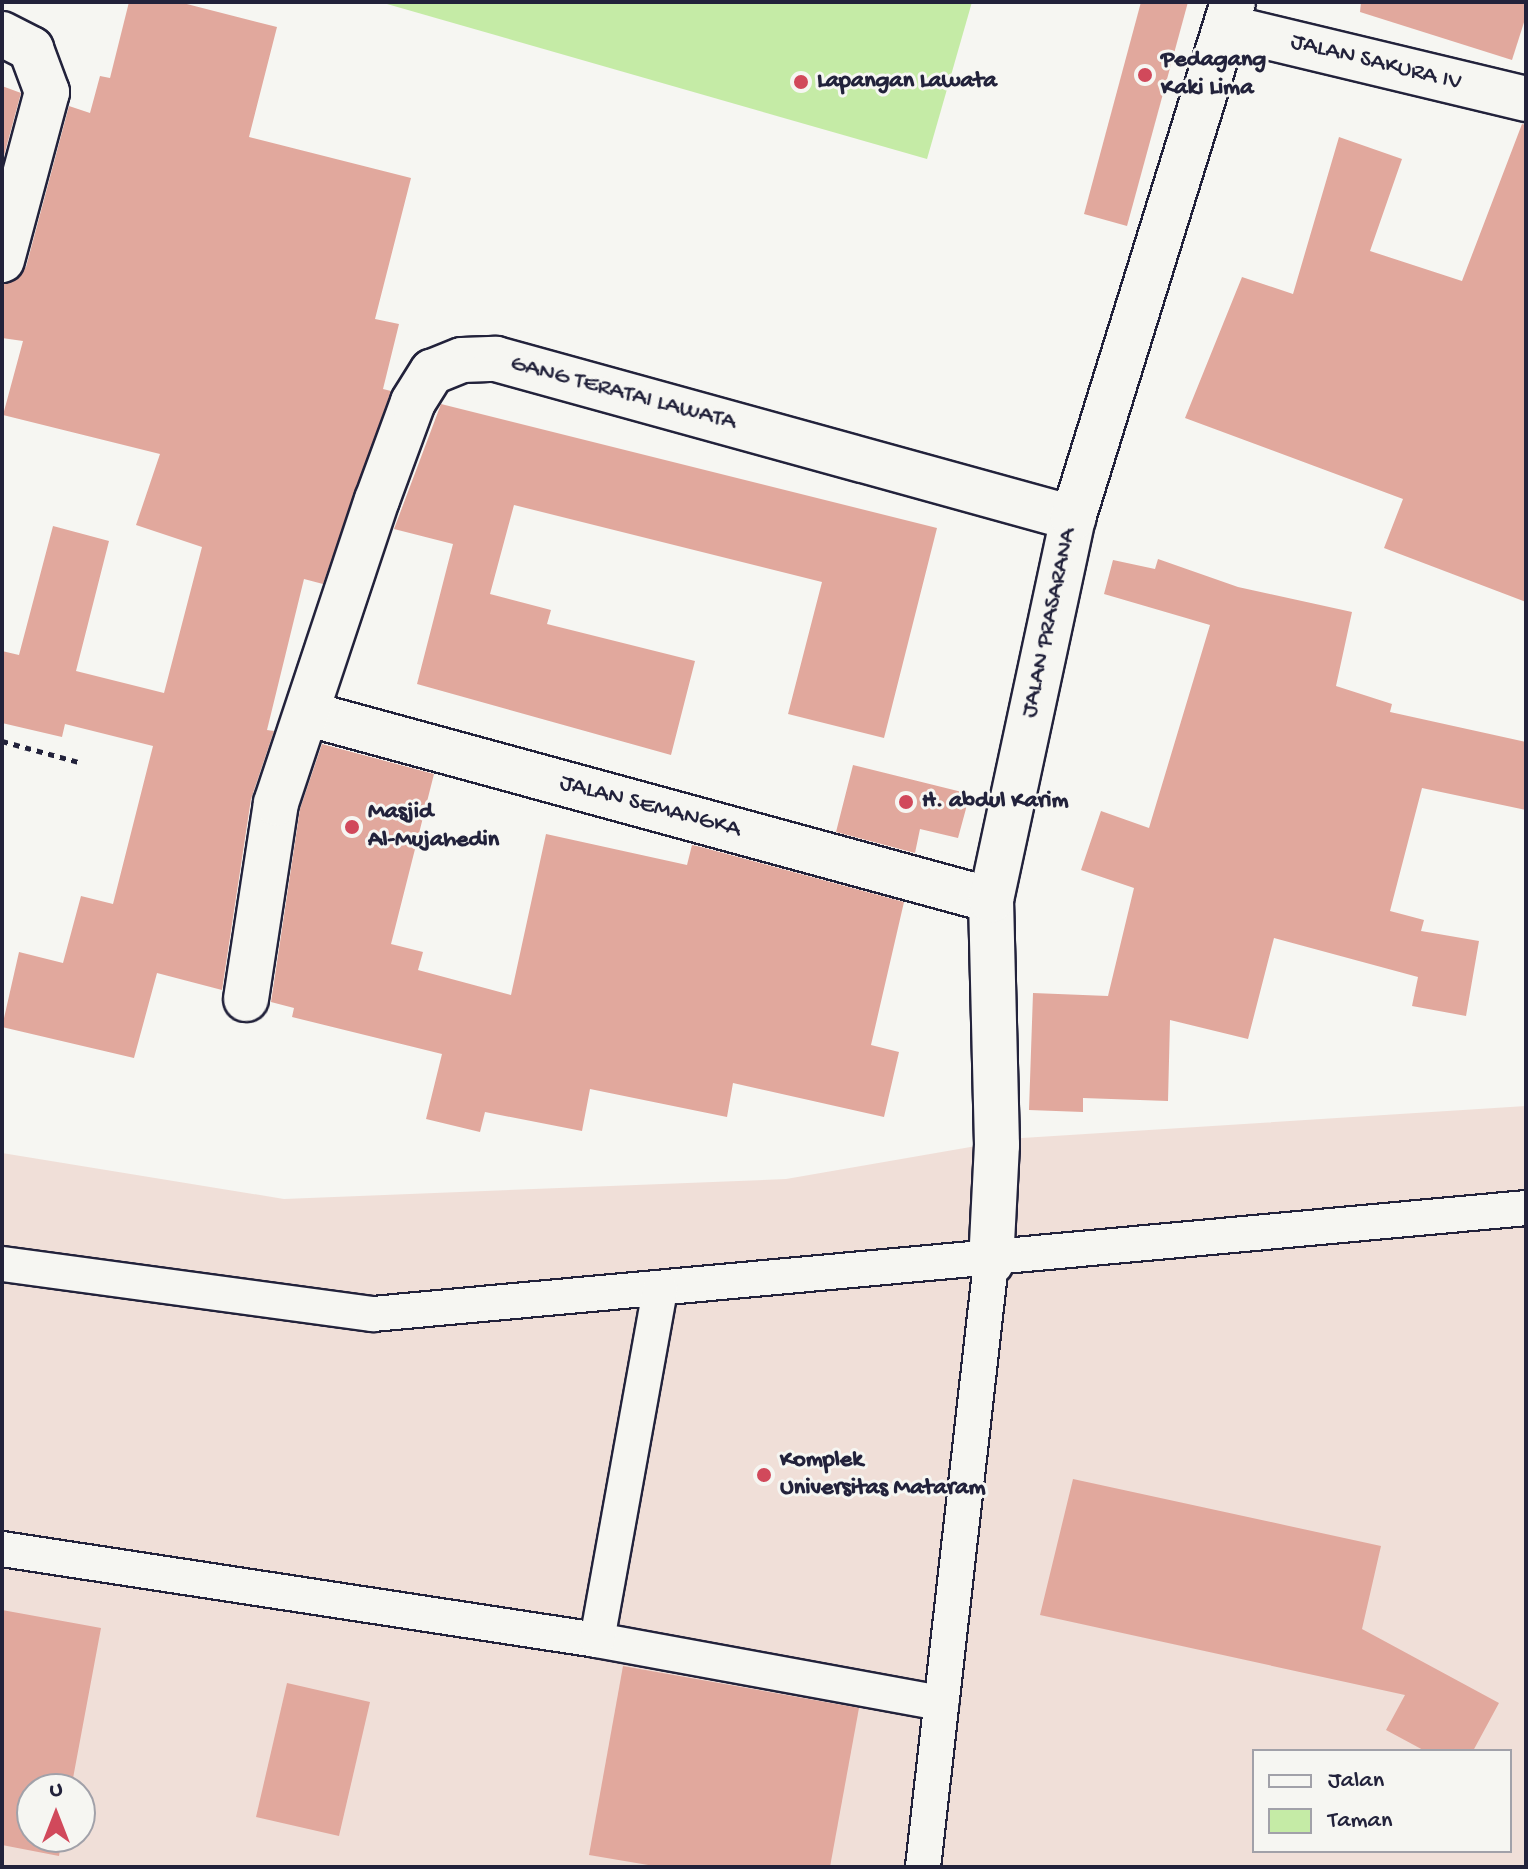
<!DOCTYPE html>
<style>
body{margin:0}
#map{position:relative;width:1528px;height:1869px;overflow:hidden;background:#f6f6f2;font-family:"Gochi Hand",sans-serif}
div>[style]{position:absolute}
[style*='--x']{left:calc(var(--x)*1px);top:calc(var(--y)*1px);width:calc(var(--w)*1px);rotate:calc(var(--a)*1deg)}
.built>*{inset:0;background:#f0dfd8}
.green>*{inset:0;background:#c5eba6}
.building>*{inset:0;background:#e1a89d}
.path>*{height:5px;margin-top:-2.5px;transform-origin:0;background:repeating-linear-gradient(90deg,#22223b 0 6px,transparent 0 12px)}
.roads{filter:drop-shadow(2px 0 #22223b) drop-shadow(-2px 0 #22223b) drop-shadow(0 2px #22223b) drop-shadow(0 -2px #22223b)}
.service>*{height:34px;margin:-17px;padding:0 17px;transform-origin:17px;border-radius:17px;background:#f6f6f2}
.minor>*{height:44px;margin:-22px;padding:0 22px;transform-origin:22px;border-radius:22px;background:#f6f6f2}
.dots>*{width:22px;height:22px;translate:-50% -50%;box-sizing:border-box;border:4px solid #f6f6f2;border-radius:50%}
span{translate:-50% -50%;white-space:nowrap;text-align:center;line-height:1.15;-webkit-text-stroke:6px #f6f6f2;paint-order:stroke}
.poi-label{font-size:24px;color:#22223b;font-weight:700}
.left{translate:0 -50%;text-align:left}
.street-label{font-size:24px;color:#22223b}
.frame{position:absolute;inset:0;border:4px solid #22223b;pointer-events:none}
.legend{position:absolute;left:1252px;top:1749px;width:260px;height:104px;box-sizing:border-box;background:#f6f6f2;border:2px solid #a1a1a9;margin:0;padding:10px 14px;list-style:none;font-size:24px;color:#22223b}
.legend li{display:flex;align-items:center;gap:16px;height:40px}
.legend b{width:40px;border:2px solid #a1a1a9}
.north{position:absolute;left:16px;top:1773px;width:80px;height:80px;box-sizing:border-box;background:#f6f6f2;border:2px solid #a1a1a9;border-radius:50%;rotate:0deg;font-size:22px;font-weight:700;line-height:32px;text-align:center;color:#22223b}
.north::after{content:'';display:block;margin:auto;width:28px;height:36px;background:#d1495b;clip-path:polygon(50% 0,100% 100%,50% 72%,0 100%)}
</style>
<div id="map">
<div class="built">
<i style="clip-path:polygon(evenodd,1526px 1106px,1526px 1867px,2px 1867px,2px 1153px,284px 1199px,786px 1179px,1022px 1138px,1526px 1106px,1254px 1751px,1510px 1751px,1510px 1851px,1254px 1851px,1254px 1751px,1526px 1106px,32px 1789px,80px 1789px,80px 1837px,32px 1837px,32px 1789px)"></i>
</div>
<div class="green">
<i style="clip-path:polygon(380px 2px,972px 2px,927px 159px)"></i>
</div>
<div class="building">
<i style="clip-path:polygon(129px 2px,179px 2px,277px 27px,249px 137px,411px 178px,375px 319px,399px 324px,383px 389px,391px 391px,323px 584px,304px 579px,267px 730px,274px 731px,251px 799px,222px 990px,157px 973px,134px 1058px,2px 1027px,19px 952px,63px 963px,81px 896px,113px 904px,153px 746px,65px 724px,62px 737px,2px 723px,2px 651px,19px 655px,53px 526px,109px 541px,76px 671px,164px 693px,202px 547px,136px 525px,160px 454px,3px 415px,23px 341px,2px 338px,2px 284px,26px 267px,69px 106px,90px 113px,100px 76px,110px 78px)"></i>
<i style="clip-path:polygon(1141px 2px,1188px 2px,1127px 226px,1084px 214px)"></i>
<i style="clip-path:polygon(1361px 2px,1526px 2px,1526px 16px,1512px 60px,1360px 12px)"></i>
<i style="clip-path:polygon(2px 86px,21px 93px,2px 163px)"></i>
<i style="clip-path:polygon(1522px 124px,1526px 125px,1526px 602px,1384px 548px,1403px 499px,1185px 418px,1242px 277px,1293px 294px,1339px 137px,1402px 159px,1370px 251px,1462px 281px)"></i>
<i style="clip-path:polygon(441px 404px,937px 528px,884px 738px,788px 714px,822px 582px,514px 505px,490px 594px,551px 610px,547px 624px,695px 661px,671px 755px,417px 684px,453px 544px,394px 529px)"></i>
<i style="clip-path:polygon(1158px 559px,1238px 587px,1352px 612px,1336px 686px,1392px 704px,1390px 712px,1526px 742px,1526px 810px,1422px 788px,1390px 911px,1424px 920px,1421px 931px,1479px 941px,1466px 1016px,1412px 1006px,1418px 977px,1274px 938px,1248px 1039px,1170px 1020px,1168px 1101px,1083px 1098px,1083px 1112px,1029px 1110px,1033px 993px,1108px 996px,1134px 888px,1081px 870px,1101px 811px,1149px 828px,1210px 625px,1104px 594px,1113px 560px,1155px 569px)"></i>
<i style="clip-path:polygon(322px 744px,434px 774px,391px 944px,423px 952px,418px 970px,511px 995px,546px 834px,687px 865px,692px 845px,701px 847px,904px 902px,871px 1045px,899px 1052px,884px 1117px,733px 1083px,727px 1117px,590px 1089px,582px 1131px,485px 1112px,480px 1132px,426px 1119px,442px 1054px,292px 1017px,294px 1008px,271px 1002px,300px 809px)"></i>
<i style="clip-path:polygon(853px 765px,970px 794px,958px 838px,920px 829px,915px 853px,836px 832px)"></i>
<i style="clip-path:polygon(1073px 1479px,1381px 1546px,1362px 1629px,1499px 1703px,1473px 1751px,1425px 1751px,1386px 1730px,1405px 1695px,1040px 1615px)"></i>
<i style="clip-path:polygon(2px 1610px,101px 1628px,71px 1789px,32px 1789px,32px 1837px,62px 1837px,59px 1856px,2px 1845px)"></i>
<i style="clip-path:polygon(623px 1666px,859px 1708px,830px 1867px,660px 1867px,589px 1855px)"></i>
<i style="clip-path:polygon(287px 1683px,370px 1702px,339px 1836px,256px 1817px)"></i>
</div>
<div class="path">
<i style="--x:2;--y:741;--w:80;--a:15.3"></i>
</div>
<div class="roads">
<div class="service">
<i style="--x:2;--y:1264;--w:374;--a:7.7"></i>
<i style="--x:373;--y:1314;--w:1158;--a:-5.25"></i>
<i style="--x:2;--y:1549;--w:602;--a:8.7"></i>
<i style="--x:597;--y:1640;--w:350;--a:10.4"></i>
<i style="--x:597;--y:1640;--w:356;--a:-79.8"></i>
<i style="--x:923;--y:1867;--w:608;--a:-83.58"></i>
</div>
<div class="minor">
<i style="--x:1226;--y:27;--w:309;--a:13.5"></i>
<i style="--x:2;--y:34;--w:33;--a:27"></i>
<i style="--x:31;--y:49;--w:46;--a:69.6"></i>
<i style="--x:47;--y:92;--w:174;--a:105"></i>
<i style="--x:309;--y:714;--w:707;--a:15.26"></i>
<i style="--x:246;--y:999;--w:198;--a:-81.3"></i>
<i style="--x:276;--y:803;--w:319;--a:-71.6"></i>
<i style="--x:377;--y:500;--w:104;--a:-69.8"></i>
<i style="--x:413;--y:402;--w:36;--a:-58"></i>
<i style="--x:432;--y:372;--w:32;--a:-22"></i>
<i style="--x:462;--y:360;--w:34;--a:-2"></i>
<i style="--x:496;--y:359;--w:599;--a:15.41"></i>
<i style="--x:991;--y:1263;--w:118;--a:-87.1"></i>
<i style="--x:997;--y:1145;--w:245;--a:-91.4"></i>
<i style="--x:991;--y:900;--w:391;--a:-77.9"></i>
<i style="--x:1073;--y:518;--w:540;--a:-72.77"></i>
</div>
</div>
<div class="dots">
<i style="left:1145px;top:75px;background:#d1495b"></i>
<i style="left:801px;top:82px;background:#d1495b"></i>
<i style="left:906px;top:802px;background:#d1495b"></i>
<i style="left:352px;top:827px;background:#d1495b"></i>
<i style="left:764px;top:1475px;background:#d1495b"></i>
</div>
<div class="poi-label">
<span class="left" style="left:1161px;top:75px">Pedagang<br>Kaki Lima</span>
<span class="left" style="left:817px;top:82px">Lapangan Lawata</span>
<span class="left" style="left:922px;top:802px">H. abdul Karim</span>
<span class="left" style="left:368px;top:827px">Masjid<br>Al-Mujahedin</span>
<span class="left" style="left:780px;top:1475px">Komplek<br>Universitas Mataram</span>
</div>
<div class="street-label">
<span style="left:1376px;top:63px;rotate:14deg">JALAN SAKURA IV</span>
<span style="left:623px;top:394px;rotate:15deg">GANG TERATAI LAWATA</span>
<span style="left:1050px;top:623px;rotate:-78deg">JALAN PRASARANA</span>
<span style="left:650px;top:807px;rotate:15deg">JALAN SEMANGKA</span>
</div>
<div class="frame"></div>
<ul class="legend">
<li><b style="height:10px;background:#f6f6f2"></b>Jalan</li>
<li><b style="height:22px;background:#c5eba6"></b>Taman</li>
</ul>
<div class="north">U</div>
</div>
